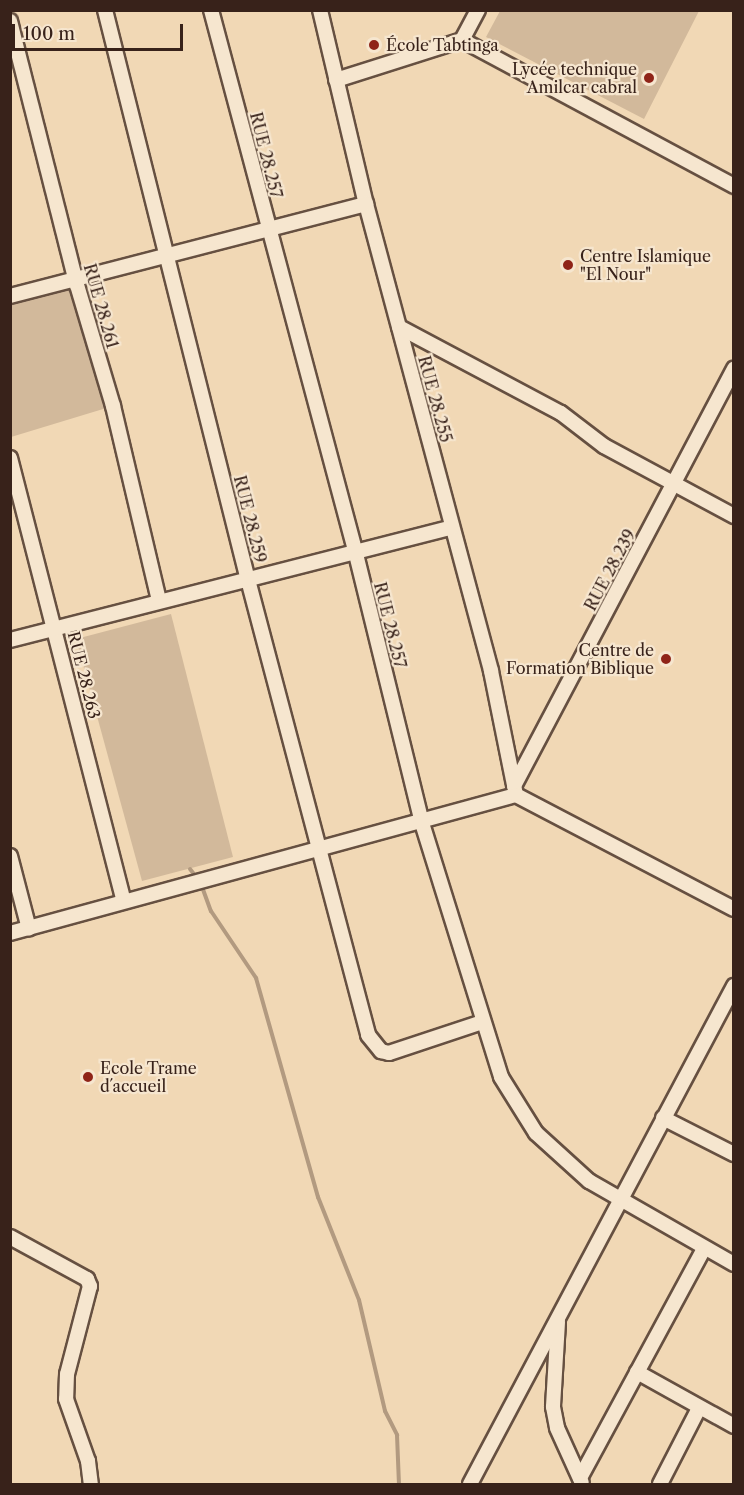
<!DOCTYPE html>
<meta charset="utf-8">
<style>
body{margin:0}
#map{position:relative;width:744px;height:1495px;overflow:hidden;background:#f1d8b5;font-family:"Libre Caslon Text",serif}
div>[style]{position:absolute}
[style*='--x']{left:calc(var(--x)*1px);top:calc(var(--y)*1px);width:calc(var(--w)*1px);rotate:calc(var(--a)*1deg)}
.green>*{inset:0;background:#d2b99b}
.stream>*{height:4px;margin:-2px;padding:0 2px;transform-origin:2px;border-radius:2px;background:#b29a80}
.roads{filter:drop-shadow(2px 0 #665041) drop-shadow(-2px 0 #665041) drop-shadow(0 2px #665041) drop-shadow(0 -2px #665041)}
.minor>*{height:14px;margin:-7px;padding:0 7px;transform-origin:7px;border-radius:7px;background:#f6e6cf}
.dots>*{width:16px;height:16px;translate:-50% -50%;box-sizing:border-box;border:3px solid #f6e6cf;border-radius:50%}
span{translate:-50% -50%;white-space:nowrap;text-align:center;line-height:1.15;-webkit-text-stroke:4.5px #f6e6cf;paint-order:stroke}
.poi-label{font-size:16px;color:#38221a}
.left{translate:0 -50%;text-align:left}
.right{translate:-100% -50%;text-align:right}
.street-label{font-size:16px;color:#38221a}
.frame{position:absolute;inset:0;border:12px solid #38221a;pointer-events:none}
.scale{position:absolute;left:12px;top:24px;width:171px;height:27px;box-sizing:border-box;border:3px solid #38221a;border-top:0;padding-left:8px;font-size:18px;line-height:21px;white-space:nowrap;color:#38221a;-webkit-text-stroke:4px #f6e6cf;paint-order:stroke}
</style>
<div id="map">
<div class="green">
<i style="clip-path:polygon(500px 11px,500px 10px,699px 11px,644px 119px,486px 37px)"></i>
<i style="clip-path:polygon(77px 285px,113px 406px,11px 437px,11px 302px)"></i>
<i style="clip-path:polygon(171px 614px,233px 857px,142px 881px,76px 639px)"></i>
</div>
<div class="stream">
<i style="--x:190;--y:869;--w:11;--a:52"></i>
<i style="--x:201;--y:884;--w:29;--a:70"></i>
<i style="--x:211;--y:911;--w:81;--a:56.1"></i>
<i style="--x:256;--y:978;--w:228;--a:74.2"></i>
<i style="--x:318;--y:1197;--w:111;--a:68.3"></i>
<i style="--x:359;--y:1300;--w:114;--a:76.8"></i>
<i style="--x:385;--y:1411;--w:27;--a:63"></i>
<i style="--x:397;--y:1435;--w:49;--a:87.7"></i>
</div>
<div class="roads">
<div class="minor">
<i style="--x:105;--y:10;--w:584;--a:75.92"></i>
<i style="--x:247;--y:576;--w:475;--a:75.2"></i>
<i style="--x:368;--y:1035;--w:21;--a:51"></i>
<i style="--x:381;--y:1051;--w:8;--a:14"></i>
<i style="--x:389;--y:1053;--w:98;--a:-18.4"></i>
<i style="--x:211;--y:10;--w:559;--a:75.07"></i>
<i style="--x:355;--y:550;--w:281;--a:76.2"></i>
<i style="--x:422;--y:823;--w:266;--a:72.7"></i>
<i style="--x:501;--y:1077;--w:66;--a:58"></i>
<i style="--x:536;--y:1133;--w:72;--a:42.2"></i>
<i style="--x:589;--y:1181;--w:167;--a:29.8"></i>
<i style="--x:320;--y:10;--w:199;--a:76.7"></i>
<i style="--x:366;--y:204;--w:483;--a:75"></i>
<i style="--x:491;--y:671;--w:126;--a:78.6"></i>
<i style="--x:10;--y:21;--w:272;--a:75.8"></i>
<i style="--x:77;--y:285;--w:126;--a:73.4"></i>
<i style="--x:113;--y:406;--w:199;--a:76.7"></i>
<i style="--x:462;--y:40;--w:309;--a:28.2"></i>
<i style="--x:336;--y:80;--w:132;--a:-17.6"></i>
<i style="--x:462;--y:40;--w:34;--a:-62"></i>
<i style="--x:10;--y:296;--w:368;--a:-14.5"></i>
<i style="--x:399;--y:327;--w:183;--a:28"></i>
<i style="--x:561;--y:413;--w:54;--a:37.5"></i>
<i style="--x:604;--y:446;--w:148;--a:28.3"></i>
<i style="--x:10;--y:458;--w:457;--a:75.6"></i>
<i style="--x:10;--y:640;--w:456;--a:-14.3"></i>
<i style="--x:514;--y:786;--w:472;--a:-62.2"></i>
<i style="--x:10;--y:856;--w:75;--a:75.4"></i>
<i style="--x:10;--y:933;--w:524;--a:-15.26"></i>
<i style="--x:516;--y:795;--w:246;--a:27.6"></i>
<i style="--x:663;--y:1118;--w:80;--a:26.9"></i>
<i style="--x:10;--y:1237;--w:88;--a:28.6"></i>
<i style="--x:87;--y:1279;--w:8;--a:67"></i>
<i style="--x:90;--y:1286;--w:91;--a:104.6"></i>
<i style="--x:67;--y:1374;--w:25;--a:92"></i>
<i style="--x:66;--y:1399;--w:66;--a:70.5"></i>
<i style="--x:88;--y:1461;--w:23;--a:83"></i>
<i style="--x:558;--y:1322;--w:85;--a:93.4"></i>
<i style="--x:553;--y:1407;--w:21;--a:79"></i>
<i style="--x:557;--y:1428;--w:60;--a:65.6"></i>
<i style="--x:637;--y:1372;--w:111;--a:29.1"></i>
<i style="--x:580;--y:1478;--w:260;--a:-61.6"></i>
<i style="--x:470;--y:1484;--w:564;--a:-62.07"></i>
<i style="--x:660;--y:1484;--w:85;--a:-62.8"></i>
</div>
</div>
<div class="dots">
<i style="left:374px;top:45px;background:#8f2418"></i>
<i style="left:649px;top:78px;background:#8f2418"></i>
<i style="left:568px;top:265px;background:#8f2418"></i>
<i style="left:666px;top:659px;background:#8f2418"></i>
<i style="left:88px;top:1077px;background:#8f2418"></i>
</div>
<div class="poi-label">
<span class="left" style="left:386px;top:45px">École Tabtinga</span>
<span class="right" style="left:637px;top:78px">Lycée technique<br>Amilcar cabral</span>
<span class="left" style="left:580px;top:265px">Centre Islamique<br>"El Nour"</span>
<span class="right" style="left:654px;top:659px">Centre de<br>Formation Biblique</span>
<span class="left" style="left:100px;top:1077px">Ecole Trame<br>d´accueil</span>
</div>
<div class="street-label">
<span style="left:266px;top:155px;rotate:76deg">RUE 28.257</span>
<span style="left:101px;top:306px;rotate:74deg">RUE 28.261</span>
<span style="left:435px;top:399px;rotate:75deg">RUE 28.255</span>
<span style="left:250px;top:519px;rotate:76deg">RUE 28.259</span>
<span style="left:610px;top:570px;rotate:-62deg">RUE 28.239</span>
<span style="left:390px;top:625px;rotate:76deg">RUE 28.257</span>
<span style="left:84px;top:675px;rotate:76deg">RUE 28.263</span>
</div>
<div class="frame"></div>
<div class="scale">100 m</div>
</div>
